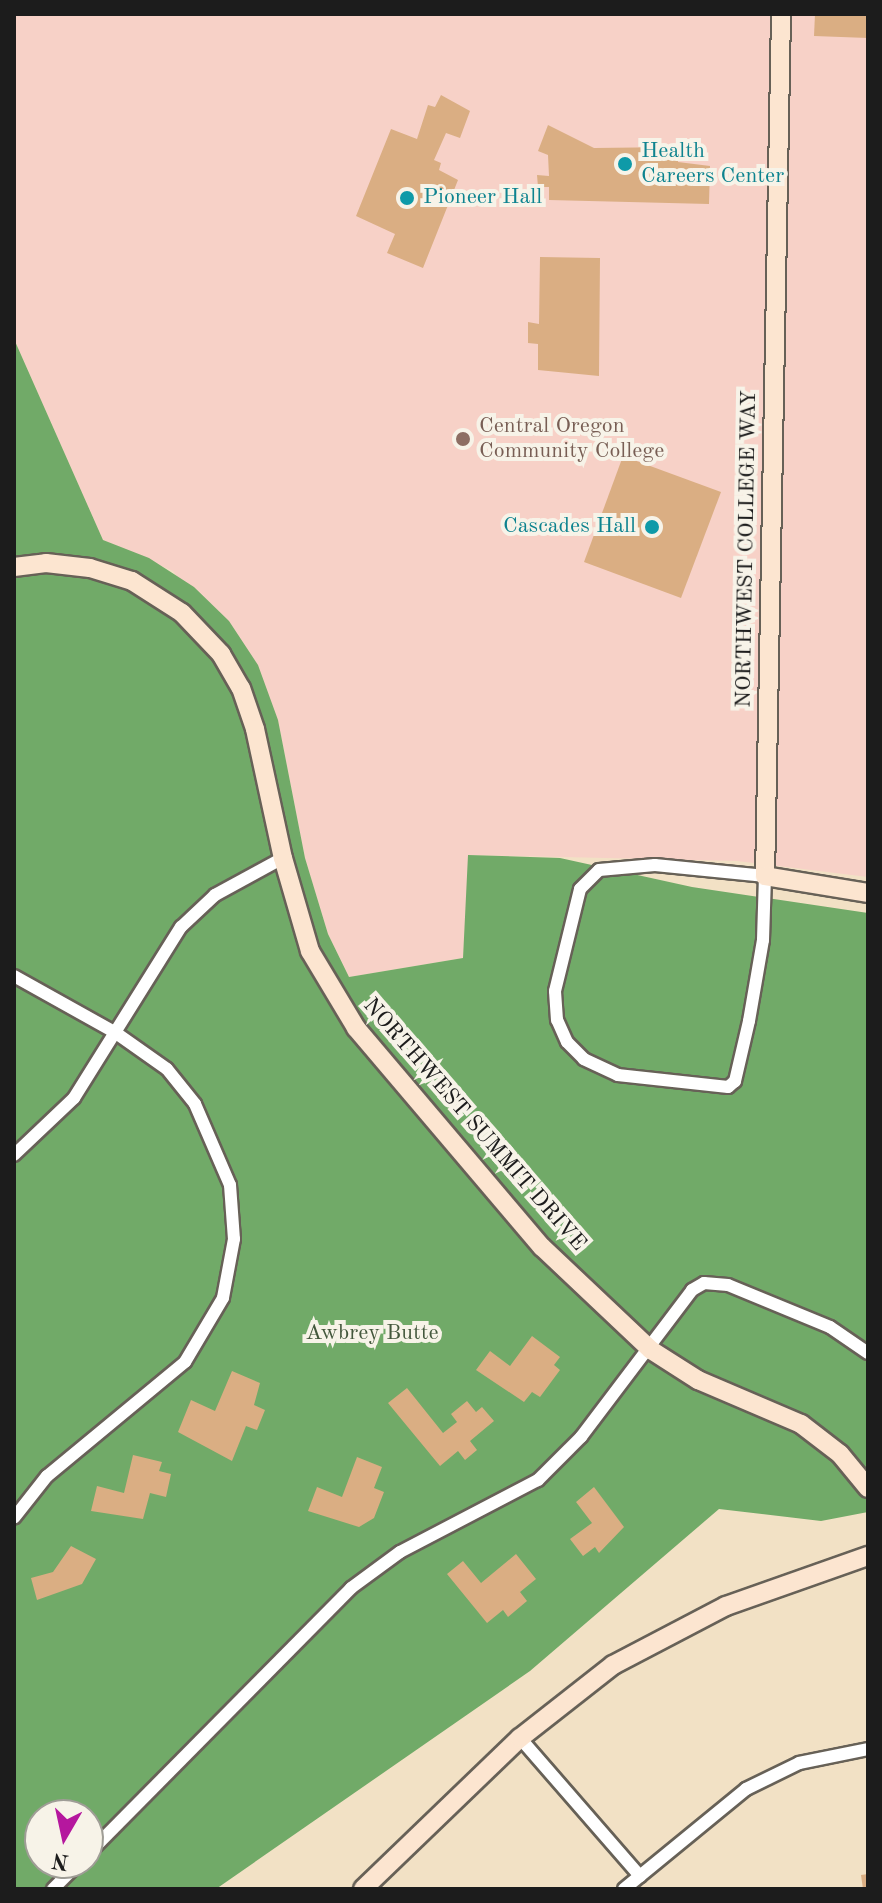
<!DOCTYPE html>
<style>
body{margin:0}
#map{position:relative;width:882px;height:1903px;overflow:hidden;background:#f2e1c5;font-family:"Old Standard TT",serif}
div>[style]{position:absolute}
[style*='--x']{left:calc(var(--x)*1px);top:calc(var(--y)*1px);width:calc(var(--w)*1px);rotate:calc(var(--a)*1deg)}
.built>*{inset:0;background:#f7d1c7}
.forest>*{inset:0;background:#71aa68}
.building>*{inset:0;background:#daae83}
.roads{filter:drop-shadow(2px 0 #676157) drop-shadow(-2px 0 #676157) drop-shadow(0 2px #676157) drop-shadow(0 -2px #676157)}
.street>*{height:12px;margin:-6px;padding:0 6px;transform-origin:6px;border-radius:6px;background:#fff}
.secondary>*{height:18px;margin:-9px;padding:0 9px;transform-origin:9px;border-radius:9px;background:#fce5d0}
.dots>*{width:22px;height:22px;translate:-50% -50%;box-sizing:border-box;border:4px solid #f7f3e8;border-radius:50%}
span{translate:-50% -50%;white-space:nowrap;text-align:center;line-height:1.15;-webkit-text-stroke:8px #f7f3e8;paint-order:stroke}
.culture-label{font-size:22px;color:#0d838f}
.left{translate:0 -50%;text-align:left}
.right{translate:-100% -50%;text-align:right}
.education-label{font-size:22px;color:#785e54}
.street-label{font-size:22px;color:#1c1c1c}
.park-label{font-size:22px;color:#43573c}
.frame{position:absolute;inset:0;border:16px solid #1c1c1c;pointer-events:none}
.north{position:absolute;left:24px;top:1799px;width:80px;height:80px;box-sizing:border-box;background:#f7f3e8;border:2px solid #9f9d96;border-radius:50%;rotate:189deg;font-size:22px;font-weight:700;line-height:32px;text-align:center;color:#1c1c1c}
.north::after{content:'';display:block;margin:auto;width:28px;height:36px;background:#b5179e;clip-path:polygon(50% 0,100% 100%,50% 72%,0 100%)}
</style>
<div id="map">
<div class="built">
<i style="clip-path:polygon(14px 14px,868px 14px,868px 877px,737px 861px,469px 855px,463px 958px,349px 977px,328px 934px,305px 858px,278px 720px,173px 571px,103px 540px,14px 339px)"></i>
</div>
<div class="forest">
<i style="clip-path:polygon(evenodd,14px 339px,103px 540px,149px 558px,194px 587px,229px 621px,258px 665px,278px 720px,305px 858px,328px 934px,349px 977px,463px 958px,468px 855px,560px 858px,692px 887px,868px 913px,868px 1512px,821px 1521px,719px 1509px,530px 1671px,216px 1889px,14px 1889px,14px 339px,40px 1815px,88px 1815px,88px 1863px,40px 1863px,40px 1815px)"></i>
</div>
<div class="building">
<i style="clip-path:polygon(815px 14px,868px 14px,868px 38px,814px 36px)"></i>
<i style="clip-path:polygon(441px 95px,470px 111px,460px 138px,446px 133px,434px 160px,441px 163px,439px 170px,458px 180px,423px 268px,387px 253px,395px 234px,356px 216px,391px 129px,417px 139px,428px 105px,435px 107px)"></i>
<i style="clip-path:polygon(548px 125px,594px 148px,678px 147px,678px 162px,710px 166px,709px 204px,549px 200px,549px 187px,538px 187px,537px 175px,549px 176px,548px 155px,538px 151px)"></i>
<i style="clip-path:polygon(540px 257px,600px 258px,599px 376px,538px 370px,538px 344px,528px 343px,528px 322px,539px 324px)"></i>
<i style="clip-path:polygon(623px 456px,721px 492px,681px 598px,584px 562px)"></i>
<i style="clip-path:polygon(532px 1336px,560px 1357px,554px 1365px,560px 1370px,540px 1397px,532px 1392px,524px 1402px,476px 1370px,490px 1351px,510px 1366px)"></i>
<i style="clip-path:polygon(232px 1371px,260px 1383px,254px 1405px,265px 1410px,257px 1430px,246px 1426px,232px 1461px,178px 1432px,191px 1400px,215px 1411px)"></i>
<i style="clip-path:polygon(407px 1388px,443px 1433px,457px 1422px,451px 1414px,467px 1401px,476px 1412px,482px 1407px,494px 1421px,470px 1441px,477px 1450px,465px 1460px,458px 1451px,440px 1466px,388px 1403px)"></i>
<i style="clip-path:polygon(133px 1455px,162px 1462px,159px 1471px,171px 1474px,166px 1497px,150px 1493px,143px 1519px,91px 1511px,97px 1486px,124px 1493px)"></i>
<i style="clip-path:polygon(357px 1457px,382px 1467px,374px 1488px,384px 1492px,374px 1518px,359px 1527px,308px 1511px,317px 1487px,342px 1497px)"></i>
<i style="clip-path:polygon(594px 1487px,624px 1527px,599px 1553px,595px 1547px,583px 1556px,570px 1539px,592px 1523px,576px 1502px)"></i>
<i style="clip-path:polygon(71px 1546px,96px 1559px,82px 1584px,37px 1600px,31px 1578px,53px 1572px)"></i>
<i style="clip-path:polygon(516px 1554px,536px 1579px,520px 1592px,527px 1601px,508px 1617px,503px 1610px,487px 1623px,447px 1574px,463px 1561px,481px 1583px)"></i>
<i style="clip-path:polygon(868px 1874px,868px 1889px,863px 1889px,861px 1875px)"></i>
</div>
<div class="roads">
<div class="street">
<i style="--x:655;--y:865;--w:111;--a:5.7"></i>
<i style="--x:765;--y:876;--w:64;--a:91.8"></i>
<i style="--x:763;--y:940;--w:82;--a:99.8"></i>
<i style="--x:749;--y:1021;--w:62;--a:103.1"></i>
<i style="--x:735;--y:1081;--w:9;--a:139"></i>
<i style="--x:728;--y:1087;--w:111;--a:-173.8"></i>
<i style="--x:618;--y:1075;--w:38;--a:-155"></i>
<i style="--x:584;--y:1059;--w:24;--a:-135"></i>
<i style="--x:567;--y:1042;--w:24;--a:-114"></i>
<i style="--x:557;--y:1020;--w:29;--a:-94"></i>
<i style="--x:555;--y:991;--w:105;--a:-76.2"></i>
<i style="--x:580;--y:889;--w:27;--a:-45"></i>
<i style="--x:599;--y:870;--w:56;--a:-5.1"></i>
<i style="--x:14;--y:976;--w:117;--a:29.2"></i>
<i style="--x:116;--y:1033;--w:62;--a:35.2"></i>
<i style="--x:167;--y:1069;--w:45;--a:51.3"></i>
<i style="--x:195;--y:1104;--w:88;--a:66.6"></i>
<i style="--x:230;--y:1185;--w:54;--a:85.8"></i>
<i style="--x:234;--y:1239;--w:60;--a:100.6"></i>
<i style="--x:223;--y:1298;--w:74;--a:120.7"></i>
<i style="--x:185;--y:1362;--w:179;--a:140.4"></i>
<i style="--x:47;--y:1476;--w:53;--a:128.2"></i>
<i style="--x:14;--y:1155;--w:83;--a:-43.5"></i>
<i style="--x:74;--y:1098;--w:202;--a:-58"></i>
<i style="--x:181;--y:927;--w:47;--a:-43.3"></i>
<i style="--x:215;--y:895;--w:77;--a:-28.6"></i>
<i style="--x:520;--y:1738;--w:183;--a:49"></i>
<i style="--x:88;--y:1854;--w:374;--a:-45.3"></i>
<i style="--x:351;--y:1588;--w:61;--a:-36.3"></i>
<i style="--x:400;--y:1552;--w:156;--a:-27.6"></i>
<i style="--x:538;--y:1480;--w:61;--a:-45"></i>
<i style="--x:581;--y:1437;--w:184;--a:-52.9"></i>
<i style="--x:692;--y:1290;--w:14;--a:-30"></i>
<i style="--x:704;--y:1283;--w:24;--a:5"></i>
<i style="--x:728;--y:1285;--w:110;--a:22.4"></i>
<i style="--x:830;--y:1327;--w:46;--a:34.4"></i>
<i style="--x:53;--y:1889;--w:37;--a:-45"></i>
<i style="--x:624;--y:1889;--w:158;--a:-39.3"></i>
<i style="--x:746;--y:1789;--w:59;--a:-26.1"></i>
<i style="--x:799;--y:1763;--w:70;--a:-11.5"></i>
</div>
<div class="secondary">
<i style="--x:781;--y:14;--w:862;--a:91.06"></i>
<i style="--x:765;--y:876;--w:104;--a:9.4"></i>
<i style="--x:14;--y:567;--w:32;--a:-7"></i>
<i style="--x:46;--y:563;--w:44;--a:6.5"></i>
<i style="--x:90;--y:568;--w:44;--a:17.2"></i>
<i style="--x:132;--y:581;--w:59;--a:32.6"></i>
<i style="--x:182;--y:613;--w:57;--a:46.4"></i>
<i style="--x:221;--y:654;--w:39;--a:60"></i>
<i style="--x:241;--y:688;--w:43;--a:71.1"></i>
<i style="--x:255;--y:729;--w:132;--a:77.8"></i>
<i style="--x:283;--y:858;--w:97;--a:73.8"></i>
<i style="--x:310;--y:951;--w:90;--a:59.1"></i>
<i style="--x:356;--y:1028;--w:287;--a:49.7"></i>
<i style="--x:542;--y:1247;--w:150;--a:43.4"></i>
<i style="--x:651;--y:1350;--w:56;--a:32.6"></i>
<i style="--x:698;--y:1380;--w:112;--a:23.1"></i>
<i style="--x:801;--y:1424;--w:49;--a:37.6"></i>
<i style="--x:840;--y:1454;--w:44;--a:50.5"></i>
<i style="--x:363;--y:1889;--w:218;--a:-43.9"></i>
<i style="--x:520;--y:1738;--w:118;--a:-38.1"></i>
<i style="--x:613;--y:1665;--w:127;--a:-27.6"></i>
<i style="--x:726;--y:1606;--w:151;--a:-19.4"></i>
</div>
</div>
<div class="dots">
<i style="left:625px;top:164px;background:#0f9aa8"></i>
<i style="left:407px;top:198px;background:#0f9aa8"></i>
<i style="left:463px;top:439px;background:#8d6e63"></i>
<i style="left:652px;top:527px;background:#0f9aa8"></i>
</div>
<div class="culture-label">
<span class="left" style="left:641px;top:164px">Health<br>Careers Center</span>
<span class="left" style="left:423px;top:198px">Pioneer Hall</span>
<span class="right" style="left:636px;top:527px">Cascades Hall</span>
</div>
<div class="education-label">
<span class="left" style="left:479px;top:439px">Central Oregon<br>Community College</span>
</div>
<div class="street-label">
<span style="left:747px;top:549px;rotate:-89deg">NORTHWEST COLLEGE WAY</span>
<span style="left:474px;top:1125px;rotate:49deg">NORTHWEST SUMMIT DRIVE</span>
</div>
<div class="park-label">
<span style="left:372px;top:1334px">Awbrey Butte</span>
</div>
<div class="frame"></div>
<div class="north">N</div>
</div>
